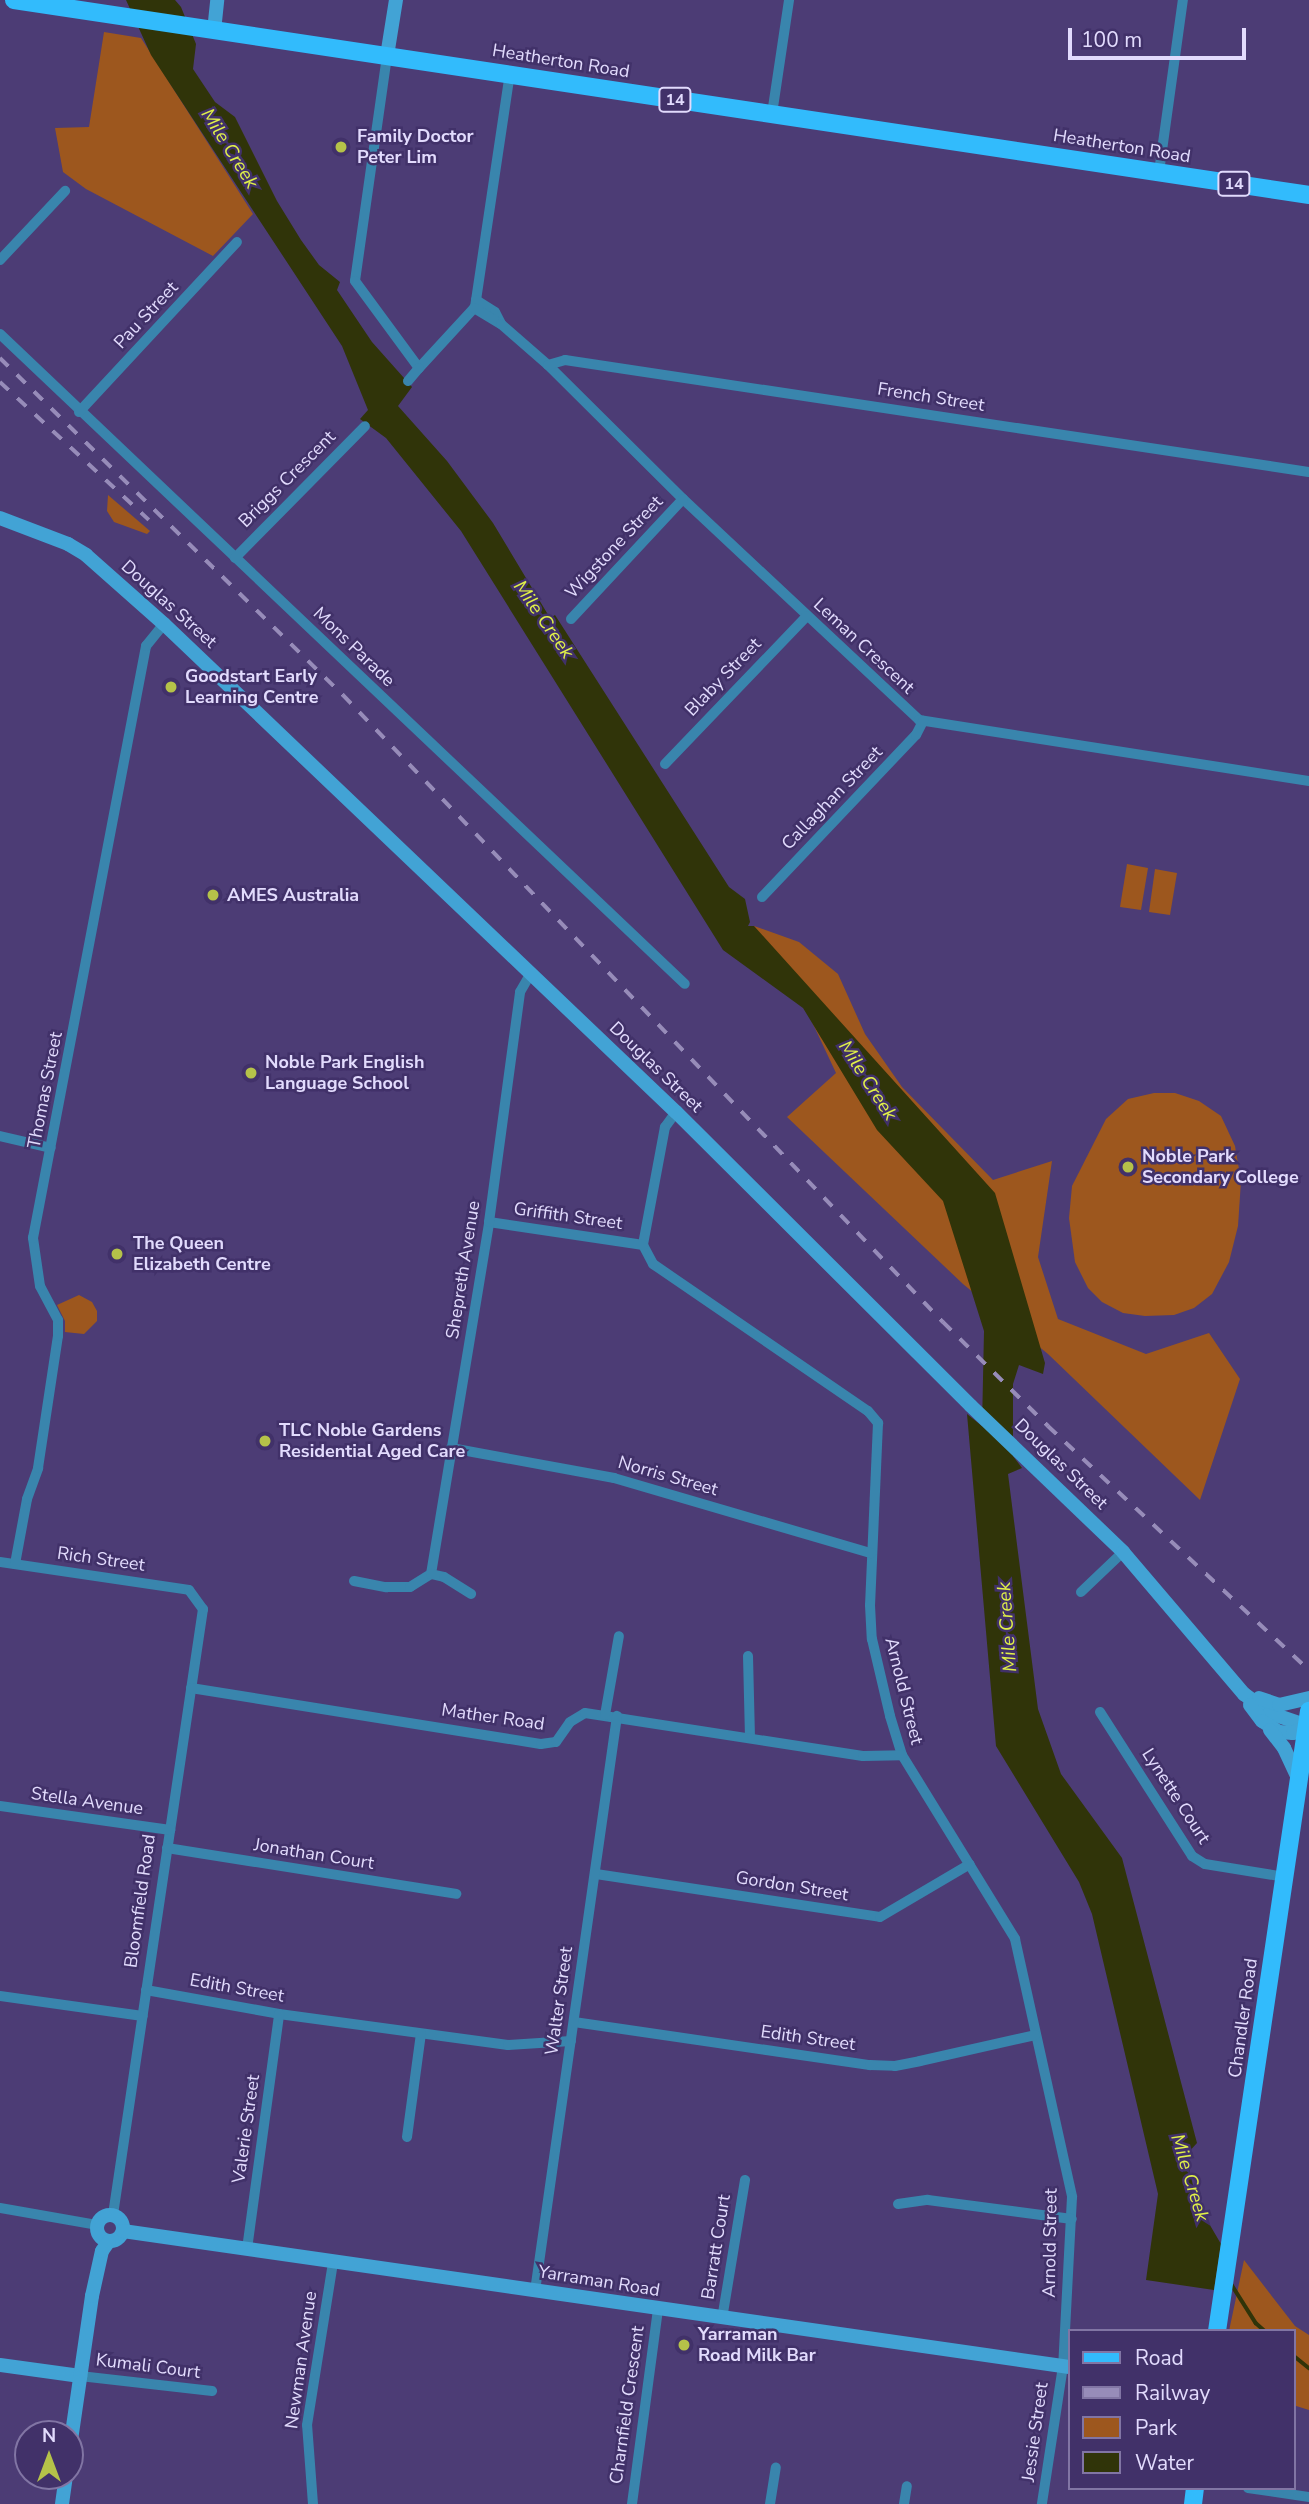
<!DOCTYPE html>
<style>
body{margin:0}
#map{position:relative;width:1309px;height:2504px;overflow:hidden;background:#4c3c75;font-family:"Nunito Sans",sans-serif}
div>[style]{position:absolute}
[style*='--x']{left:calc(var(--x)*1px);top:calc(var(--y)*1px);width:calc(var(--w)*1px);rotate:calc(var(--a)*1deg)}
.green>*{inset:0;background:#9d571e}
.water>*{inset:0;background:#303409}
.stream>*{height:3.5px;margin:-1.75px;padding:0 1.75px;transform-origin:1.75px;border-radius:1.75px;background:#303409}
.street>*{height:10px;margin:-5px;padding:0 5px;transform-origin:5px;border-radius:5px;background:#3985ad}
.secondary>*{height:14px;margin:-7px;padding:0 7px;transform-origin:7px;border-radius:7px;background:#42a3d5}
.secondary>.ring{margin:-7px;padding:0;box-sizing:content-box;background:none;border:14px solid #42a3d5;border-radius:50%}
.primary>*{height:18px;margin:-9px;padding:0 9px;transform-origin:9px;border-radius:9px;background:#32bbfc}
.rail>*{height:3.5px;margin-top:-1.75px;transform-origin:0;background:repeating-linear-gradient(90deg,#978cb9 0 12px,transparent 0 24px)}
.dots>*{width:19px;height:19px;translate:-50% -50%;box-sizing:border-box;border:4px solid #413169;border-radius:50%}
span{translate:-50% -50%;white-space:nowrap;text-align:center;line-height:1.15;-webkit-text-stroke:5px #413169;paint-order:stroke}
.shield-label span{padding:2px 5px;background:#413169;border:2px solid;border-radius:5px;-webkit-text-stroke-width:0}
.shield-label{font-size:16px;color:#e2dbfd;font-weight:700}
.street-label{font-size:18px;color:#e2dbfd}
.poi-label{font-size:18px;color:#e2dbfd;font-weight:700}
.left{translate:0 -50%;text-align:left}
.water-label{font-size:19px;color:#e1f148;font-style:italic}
.legend{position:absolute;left:1068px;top:2329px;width:228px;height:161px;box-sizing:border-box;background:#413169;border:2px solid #8175a4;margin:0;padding:9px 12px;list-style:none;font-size:21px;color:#e2dbfd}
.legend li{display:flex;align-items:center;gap:14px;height:35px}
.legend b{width:35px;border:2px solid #8175a4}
.north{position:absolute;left:14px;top:2420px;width:70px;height:70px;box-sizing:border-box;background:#413169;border:2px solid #8175a4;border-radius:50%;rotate:0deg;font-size:19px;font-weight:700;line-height:28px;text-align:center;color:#e2dbfd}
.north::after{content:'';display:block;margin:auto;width:24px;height:32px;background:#b5c249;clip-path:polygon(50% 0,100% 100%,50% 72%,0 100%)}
.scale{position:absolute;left:1068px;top:28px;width:178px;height:32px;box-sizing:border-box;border:4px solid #e2dbfd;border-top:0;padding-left:9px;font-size:21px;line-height:24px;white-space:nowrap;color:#e2dbfd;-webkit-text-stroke:5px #413169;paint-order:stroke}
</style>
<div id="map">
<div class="green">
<i style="clip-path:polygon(104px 32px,141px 38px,253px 214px,213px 256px,86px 189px,63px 172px,55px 128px,89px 127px)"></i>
<i style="clip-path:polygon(108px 495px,150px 531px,147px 534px,114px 522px,107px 511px)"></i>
<i style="clip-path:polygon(1127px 864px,1148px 868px,1141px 910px,1120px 907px)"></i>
<i style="clip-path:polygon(1155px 869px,1177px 873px,1170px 915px,1149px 912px)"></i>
<i style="clip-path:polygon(754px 926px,799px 942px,838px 974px,865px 1034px,902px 1087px,993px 1180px,1052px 1161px,1038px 1257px,1058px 1319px,1146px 1354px,1209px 1333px,1240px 1379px,1200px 1500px,1048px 1354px,963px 1284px,787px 1117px,836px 1073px,806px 1009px,750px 928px)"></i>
<i style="clip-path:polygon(1154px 1093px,1175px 1093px,1199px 1101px,1221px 1116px,1235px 1146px,1241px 1181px,1238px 1226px,1229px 1262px,1212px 1294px,1194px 1308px,1174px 1315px,1145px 1316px,1123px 1313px,1102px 1302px,1088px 1288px,1075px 1262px,1069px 1218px,1072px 1186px,1106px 1119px,1128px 1099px)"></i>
<i style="clip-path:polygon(79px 1295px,92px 1302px,97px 1311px,97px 1321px,84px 1334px,65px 1332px,65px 1321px,57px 1305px)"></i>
<i style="clip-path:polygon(1244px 2260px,1295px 2326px,1309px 2335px,1309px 2410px,1293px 2405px,1293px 2331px,1229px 2331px)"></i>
</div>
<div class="water">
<i style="clip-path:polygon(126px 0,175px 0,181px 7px,196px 44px,193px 69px,215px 102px,235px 117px,277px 201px,301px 240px,319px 265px,340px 282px,337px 290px,372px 342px,412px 387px,398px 406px,447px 461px,493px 523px,550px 618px,555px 615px,729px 887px,745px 899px,750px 922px,748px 926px,754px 926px,995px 1193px,1045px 1363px,1043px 1374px,1019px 1365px,1013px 1384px,1013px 1456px,1022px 1468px,1008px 1474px,1038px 1709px,1061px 1774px,1122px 1858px,1197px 2143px,1186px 2155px,1197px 2203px,1221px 2244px,1214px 2290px,1146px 2280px,1158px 2194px,1092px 1914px,1079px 1882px,996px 1746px,967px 1414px,982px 1426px,984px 1331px,943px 1201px,877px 1130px,803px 1008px,723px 950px,461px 531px,386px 438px,360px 419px,368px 410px,342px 346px,151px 55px)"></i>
</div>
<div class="stream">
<i style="--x:1232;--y:2285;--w:45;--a:57.7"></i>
<i style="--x:1256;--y:2323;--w:12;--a:42"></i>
<i style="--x:1293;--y:2355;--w:21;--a:39"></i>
</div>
<div class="street">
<i style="--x:387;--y:56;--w:227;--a:98.1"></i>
<i style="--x:355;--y:281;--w:108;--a:53.7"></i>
<i style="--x:419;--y:368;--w:83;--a:-47.4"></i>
<i style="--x:475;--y:307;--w:236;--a:-81.5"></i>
<i style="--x:772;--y:114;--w:115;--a:-81.5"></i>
<i style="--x:1159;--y:172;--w:174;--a:-82.1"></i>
<i style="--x:0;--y:260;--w:95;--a:-46.7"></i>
<i style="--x:476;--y:300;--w:22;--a:32"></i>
<i style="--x:495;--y:312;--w:13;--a:63"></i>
<i style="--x:474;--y:308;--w:31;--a:31"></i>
<i style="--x:501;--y:324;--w:62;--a:41.1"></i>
<i style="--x:548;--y:365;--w:190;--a:44.8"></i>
<i style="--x:683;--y:499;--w:323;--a:43.1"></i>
<i style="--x:919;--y:720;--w:395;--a:8.9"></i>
<i style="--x:0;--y:334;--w:944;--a:43.5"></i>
<i style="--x:548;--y:365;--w:18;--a:-16"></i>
<i style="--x:565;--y:360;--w:752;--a:8.56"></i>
<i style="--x:408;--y:381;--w:17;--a:-50"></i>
<i style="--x:79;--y:412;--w:232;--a:-47.1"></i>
<i style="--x:235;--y:558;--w:185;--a:-45.4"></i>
<i style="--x:571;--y:619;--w:164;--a:-47"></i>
<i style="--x:665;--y:764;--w:205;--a:-46.2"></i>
<i style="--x:762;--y:897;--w:224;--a:-46.5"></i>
<i style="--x:916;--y:735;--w:16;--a:-63"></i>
<i style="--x:676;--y:1112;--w:19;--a:126"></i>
<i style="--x:665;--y:1127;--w:120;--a:100.6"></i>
<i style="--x:643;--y:1245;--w:21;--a:62"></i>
<i style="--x:653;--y:1264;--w:260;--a:34.4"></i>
<i style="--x:868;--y:1411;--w:16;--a:50"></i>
<i style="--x:878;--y:1423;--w:182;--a:92.5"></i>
<i style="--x:870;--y:1605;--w:34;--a:87"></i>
<i style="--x:872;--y:1639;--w:79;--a:76.8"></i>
<i style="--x:890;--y:1716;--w:41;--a:72.9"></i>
<i style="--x:902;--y:1755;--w:216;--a:58.4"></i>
<i style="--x:1015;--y:1939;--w:264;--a:77.5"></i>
<i style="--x:1072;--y:2197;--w:169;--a:93"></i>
<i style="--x:1063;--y:2366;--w:140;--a:98.7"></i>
<i style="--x:0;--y:1136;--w:52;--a:13.2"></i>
<i style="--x:489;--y:1222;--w:156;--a:8.5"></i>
<i style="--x:451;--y:1448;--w:166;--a:10.4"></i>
<i style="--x:614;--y:1478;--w:268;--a:16.3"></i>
<i style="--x:0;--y:1562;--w:191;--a:8.4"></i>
<i style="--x:189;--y:1590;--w:24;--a:54"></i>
<i style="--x:203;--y:1609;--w:613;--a:98.45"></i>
<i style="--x:15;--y:1564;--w:66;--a:-79.5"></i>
<i style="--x:27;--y:1499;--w:33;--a:-70"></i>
<i style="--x:38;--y:1468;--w:134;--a:-81.4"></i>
<i style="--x:58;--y:1336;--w:16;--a:-90"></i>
<i style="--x:58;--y:1320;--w:38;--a:-118"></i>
<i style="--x:40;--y:1286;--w:49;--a:-98.3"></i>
<i style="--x:33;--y:1238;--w:603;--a:-79.19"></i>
<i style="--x:146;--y:646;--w:28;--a:-51"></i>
<i style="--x:431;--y:1574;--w:357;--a:-80.6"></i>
<i style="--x:489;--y:1222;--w:232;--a:-82.3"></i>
<i style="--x:520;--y:992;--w:22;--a:-60"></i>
<i style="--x:354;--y:1581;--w:33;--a:11"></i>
<i style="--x:386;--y:1587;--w:24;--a:0"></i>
<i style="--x:410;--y:1587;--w:25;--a:-32"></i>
<i style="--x:431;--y:1574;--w:13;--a:13"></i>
<i style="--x:444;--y:1577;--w:32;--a:32"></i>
<i style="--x:1081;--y:1592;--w:58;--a:-43.6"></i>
<i style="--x:748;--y:1656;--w:82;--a:88.6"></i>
<i style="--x:191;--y:1688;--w:354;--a:9.1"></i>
<i style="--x:541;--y:1744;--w:15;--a:-8"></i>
<i style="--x:556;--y:1742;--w:24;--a:-55"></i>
<i style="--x:570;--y:1722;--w:17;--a:-31"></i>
<i style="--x:585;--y:1713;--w:281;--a:8.8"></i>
<i style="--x:863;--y:1756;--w:39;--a:-1"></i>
<i style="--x:1100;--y:1712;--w:171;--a:57.4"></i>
<i style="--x:1192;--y:1856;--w:15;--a:32"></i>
<i style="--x:1205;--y:1864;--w:81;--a:9.2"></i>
<i style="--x:605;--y:1715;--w:80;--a:-80"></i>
<i style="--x:0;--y:1806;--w:172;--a:8"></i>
<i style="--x:167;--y:1848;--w:293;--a:9"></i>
<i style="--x:596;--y:1874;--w:287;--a:8.6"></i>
<i style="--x:880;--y:1917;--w:104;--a:-30.5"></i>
<i style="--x:146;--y:1990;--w:135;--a:10.2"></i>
<i style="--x:279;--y:2014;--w:231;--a:7.7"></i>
<i style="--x:508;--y:2045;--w:63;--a:-3.6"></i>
<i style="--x:0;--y:1996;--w:144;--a:8"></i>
<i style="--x:574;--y:2022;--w:299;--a:8.3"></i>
<i style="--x:870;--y:2065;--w:25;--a:2"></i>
<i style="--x:895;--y:2066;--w:25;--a:-11"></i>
<i style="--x:920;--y:2061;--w:118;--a:-12.7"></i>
<i style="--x:407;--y:2137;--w:104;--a:-82.3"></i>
<i style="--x:898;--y:2204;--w:30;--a:-8"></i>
<i style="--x:928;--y:2200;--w:145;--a:7.5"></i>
<i style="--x:0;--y:2208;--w:98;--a:9.9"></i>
<i style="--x:247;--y:2249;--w:237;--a:-82.2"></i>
<i style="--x:535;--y:2291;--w:581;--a:-81.88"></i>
<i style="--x:722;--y:2319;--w:141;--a:-80.6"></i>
<i style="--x:80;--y:2376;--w:133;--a:6.5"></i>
<i style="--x:1248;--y:2488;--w:62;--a:8.4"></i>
<i style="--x:313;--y:2504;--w:79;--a:-94.3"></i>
<i style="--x:307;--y:2425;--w:165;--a:-80.9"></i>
<i style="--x:632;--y:2504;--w:196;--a:-82.4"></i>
<i style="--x:770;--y:2504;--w:37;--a:-81"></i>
<i style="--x:904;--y:2504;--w:18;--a:-81"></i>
</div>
<div class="secondary">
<i style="--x:214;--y:31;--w:31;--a:-84"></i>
<i style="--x:387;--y:56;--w:57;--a:-80.9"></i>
<i style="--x:0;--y:518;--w:73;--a:20.9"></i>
<i style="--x:68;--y:544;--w:21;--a:31"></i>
<i style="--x:86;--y:555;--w:104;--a:41.5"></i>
<i style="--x:164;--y:624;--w:707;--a:43.63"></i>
<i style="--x:676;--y:1112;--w:416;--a:44.9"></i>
<i style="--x:971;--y:1406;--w:211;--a:43.8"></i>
<i style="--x:1123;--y:1552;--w:187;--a:49.6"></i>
<i style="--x:1244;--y:1694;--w:32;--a:36"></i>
<i style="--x:1270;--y:1713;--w:39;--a:19"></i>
<i style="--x:1259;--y:1698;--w:21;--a:19"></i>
<i style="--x:1279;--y:1705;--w:31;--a:-13"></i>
<i style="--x:1250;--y:1705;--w:20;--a:53"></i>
<i style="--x:1262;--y:1721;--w:20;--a:33"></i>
<i style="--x:1279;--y:1732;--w:14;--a:4"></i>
<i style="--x:1293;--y:1733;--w:16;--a:-27"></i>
<i style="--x:1270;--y:1730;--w:23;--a:52"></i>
<i style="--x:1284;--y:1748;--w:35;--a:65"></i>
<i class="ring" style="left:97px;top:2215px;width:12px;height:12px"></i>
<i style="--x:123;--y:2231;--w:956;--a:8.18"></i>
<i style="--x:0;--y:2365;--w:81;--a:7.8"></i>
<i style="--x:70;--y:2447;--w:153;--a:-81.7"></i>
<i style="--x:92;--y:2296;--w:46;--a:-77.5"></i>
<i style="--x:102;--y:2251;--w:12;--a:-55"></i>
<i style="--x:62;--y:2504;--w:28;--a:-82"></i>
</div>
<div class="primary">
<i style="--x:14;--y:0;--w:1310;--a:8.56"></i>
<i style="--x:1217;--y:2331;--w:627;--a:-81.56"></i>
<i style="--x:1193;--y:2504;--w:16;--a:-83"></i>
</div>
<div class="rail">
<i style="--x:0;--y:358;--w:481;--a:44.5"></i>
<i style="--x:343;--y:695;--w:868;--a:46.26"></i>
<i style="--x:943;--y:1322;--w:148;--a:44.7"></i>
<i style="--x:1048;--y:1426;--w:357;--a:43.1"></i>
<i style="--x:0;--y:382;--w:203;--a:42.8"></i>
</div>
<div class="dots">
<i style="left:341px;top:147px;background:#b5c249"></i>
<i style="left:171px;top:687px;background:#b5c249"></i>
<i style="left:213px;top:895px;background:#b5c249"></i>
<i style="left:251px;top:1073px;background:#b5c249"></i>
<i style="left:1128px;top:1167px;background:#b5c249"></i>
<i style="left:117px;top:1254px;background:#b5c249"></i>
<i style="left:265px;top:1441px;background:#b5c249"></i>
<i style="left:684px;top:2345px;background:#b5c249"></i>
</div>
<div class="shield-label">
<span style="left:675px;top:100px">14</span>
<span style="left:1234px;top:184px">14</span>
</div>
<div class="street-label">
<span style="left:561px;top:61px;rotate:9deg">Heatherton Road</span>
<span style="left:1122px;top:146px;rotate:9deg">Heatherton Road</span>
<span style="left:146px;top:315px;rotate:-47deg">Pau Street</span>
<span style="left:931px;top:397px;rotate:9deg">French Street</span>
<span style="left:287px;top:479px;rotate:-45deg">Briggs Crescent</span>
<span style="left:614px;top:547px;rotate:-47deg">Wigstone Street</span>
<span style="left:169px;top:604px;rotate:42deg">Douglas Street</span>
<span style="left:864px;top:646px;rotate:43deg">Leman Crescent</span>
<span style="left:354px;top:647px;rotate:44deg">Mons Parade</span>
<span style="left:723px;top:677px;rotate:-46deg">Blaby Street</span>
<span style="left:832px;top:798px;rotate:-46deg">Callaghan Street</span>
<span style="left:656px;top:1067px;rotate:44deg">Douglas Street</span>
<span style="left:45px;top:1090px;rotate:-79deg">Thomas Street</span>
<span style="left:568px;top:1216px;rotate:8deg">Griffith Street</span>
<span style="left:463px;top:1270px;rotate:-81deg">Shepreth Avenue</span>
<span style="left:1061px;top:1464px;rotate:44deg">Douglas Street</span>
<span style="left:668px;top:1476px;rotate:16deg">Norris Street</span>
<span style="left:101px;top:1559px;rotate:8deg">Rich Street</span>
<span style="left:904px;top:1691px;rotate:76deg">Arnold Street</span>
<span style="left:493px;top:1717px;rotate:8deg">Mather Road</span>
<span style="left:1176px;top:1796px;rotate:57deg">Lynette Court</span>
<span style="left:87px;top:1801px;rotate:8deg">Stella Avenue</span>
<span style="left:314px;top:1854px;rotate:9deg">Jonathan Court</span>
<span style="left:792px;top:1886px;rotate:9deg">Gordon Street</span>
<span style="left:140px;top:1901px;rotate:-82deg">Bloomfield Road</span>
<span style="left:237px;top:1988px;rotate:10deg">Edith Street</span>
<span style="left:559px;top:2001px;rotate:-82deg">Walter Street</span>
<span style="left:1243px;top:2018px;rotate:-82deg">Chandler Road</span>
<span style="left:808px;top:2038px;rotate:8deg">Edith Street</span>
<span style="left:246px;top:2129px;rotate:-82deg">Valerie Street</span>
<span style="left:1050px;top:2243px;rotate:-89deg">Arnold Street</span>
<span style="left:716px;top:2247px;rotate:-81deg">Barratt Court</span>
<span style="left:599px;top:2281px;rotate:9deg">Yarraman Road</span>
<span style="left:301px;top:2360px;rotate:-82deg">Newman Avenue</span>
<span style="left:148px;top:2366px;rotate:7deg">Kumali Court</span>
<span style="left:627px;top:2405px;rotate:-82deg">Charnfield Crescent</span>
<span style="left:1035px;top:2432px;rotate:-82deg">Jessie Street</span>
</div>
<div class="poi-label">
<span class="left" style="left:357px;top:147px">Family Doctor<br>Peter Lim</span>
<span class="left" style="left:185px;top:687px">Goodstart Early<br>Learning Centre</span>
<span class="left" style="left:227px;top:895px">AMES Australia</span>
<span class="left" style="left:265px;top:1073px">Noble Park English<br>Language School</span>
<span class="left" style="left:1142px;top:1167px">Noble Park<br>Secondary College</span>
<span class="left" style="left:133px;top:1254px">The Queen<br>Elizabeth Centre</span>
<span class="left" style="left:279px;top:1441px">TLC Noble Gardens<br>Residential Aged Care</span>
<span class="left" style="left:698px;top:2345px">Yarraman<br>Road Milk Bar</span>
</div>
<div class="water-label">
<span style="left:229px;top:149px;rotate:58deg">Mile Creek</span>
<span style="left:543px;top:620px;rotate:55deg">Mile Creek</span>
<span style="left:867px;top:1081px;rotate:57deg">Mile Creek</span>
<span style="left:1008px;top:1627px;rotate:-94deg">Mile Creek</span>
<span style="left:1189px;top:2178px;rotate:73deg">Mile Creek</span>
</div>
<ul class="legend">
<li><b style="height:9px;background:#32bbfc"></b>Road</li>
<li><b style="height:9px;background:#978cb9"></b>Railway</li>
<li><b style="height:19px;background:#9d571e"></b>Park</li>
<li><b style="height:19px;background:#303409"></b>Water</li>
</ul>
<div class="north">N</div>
<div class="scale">100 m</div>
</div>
